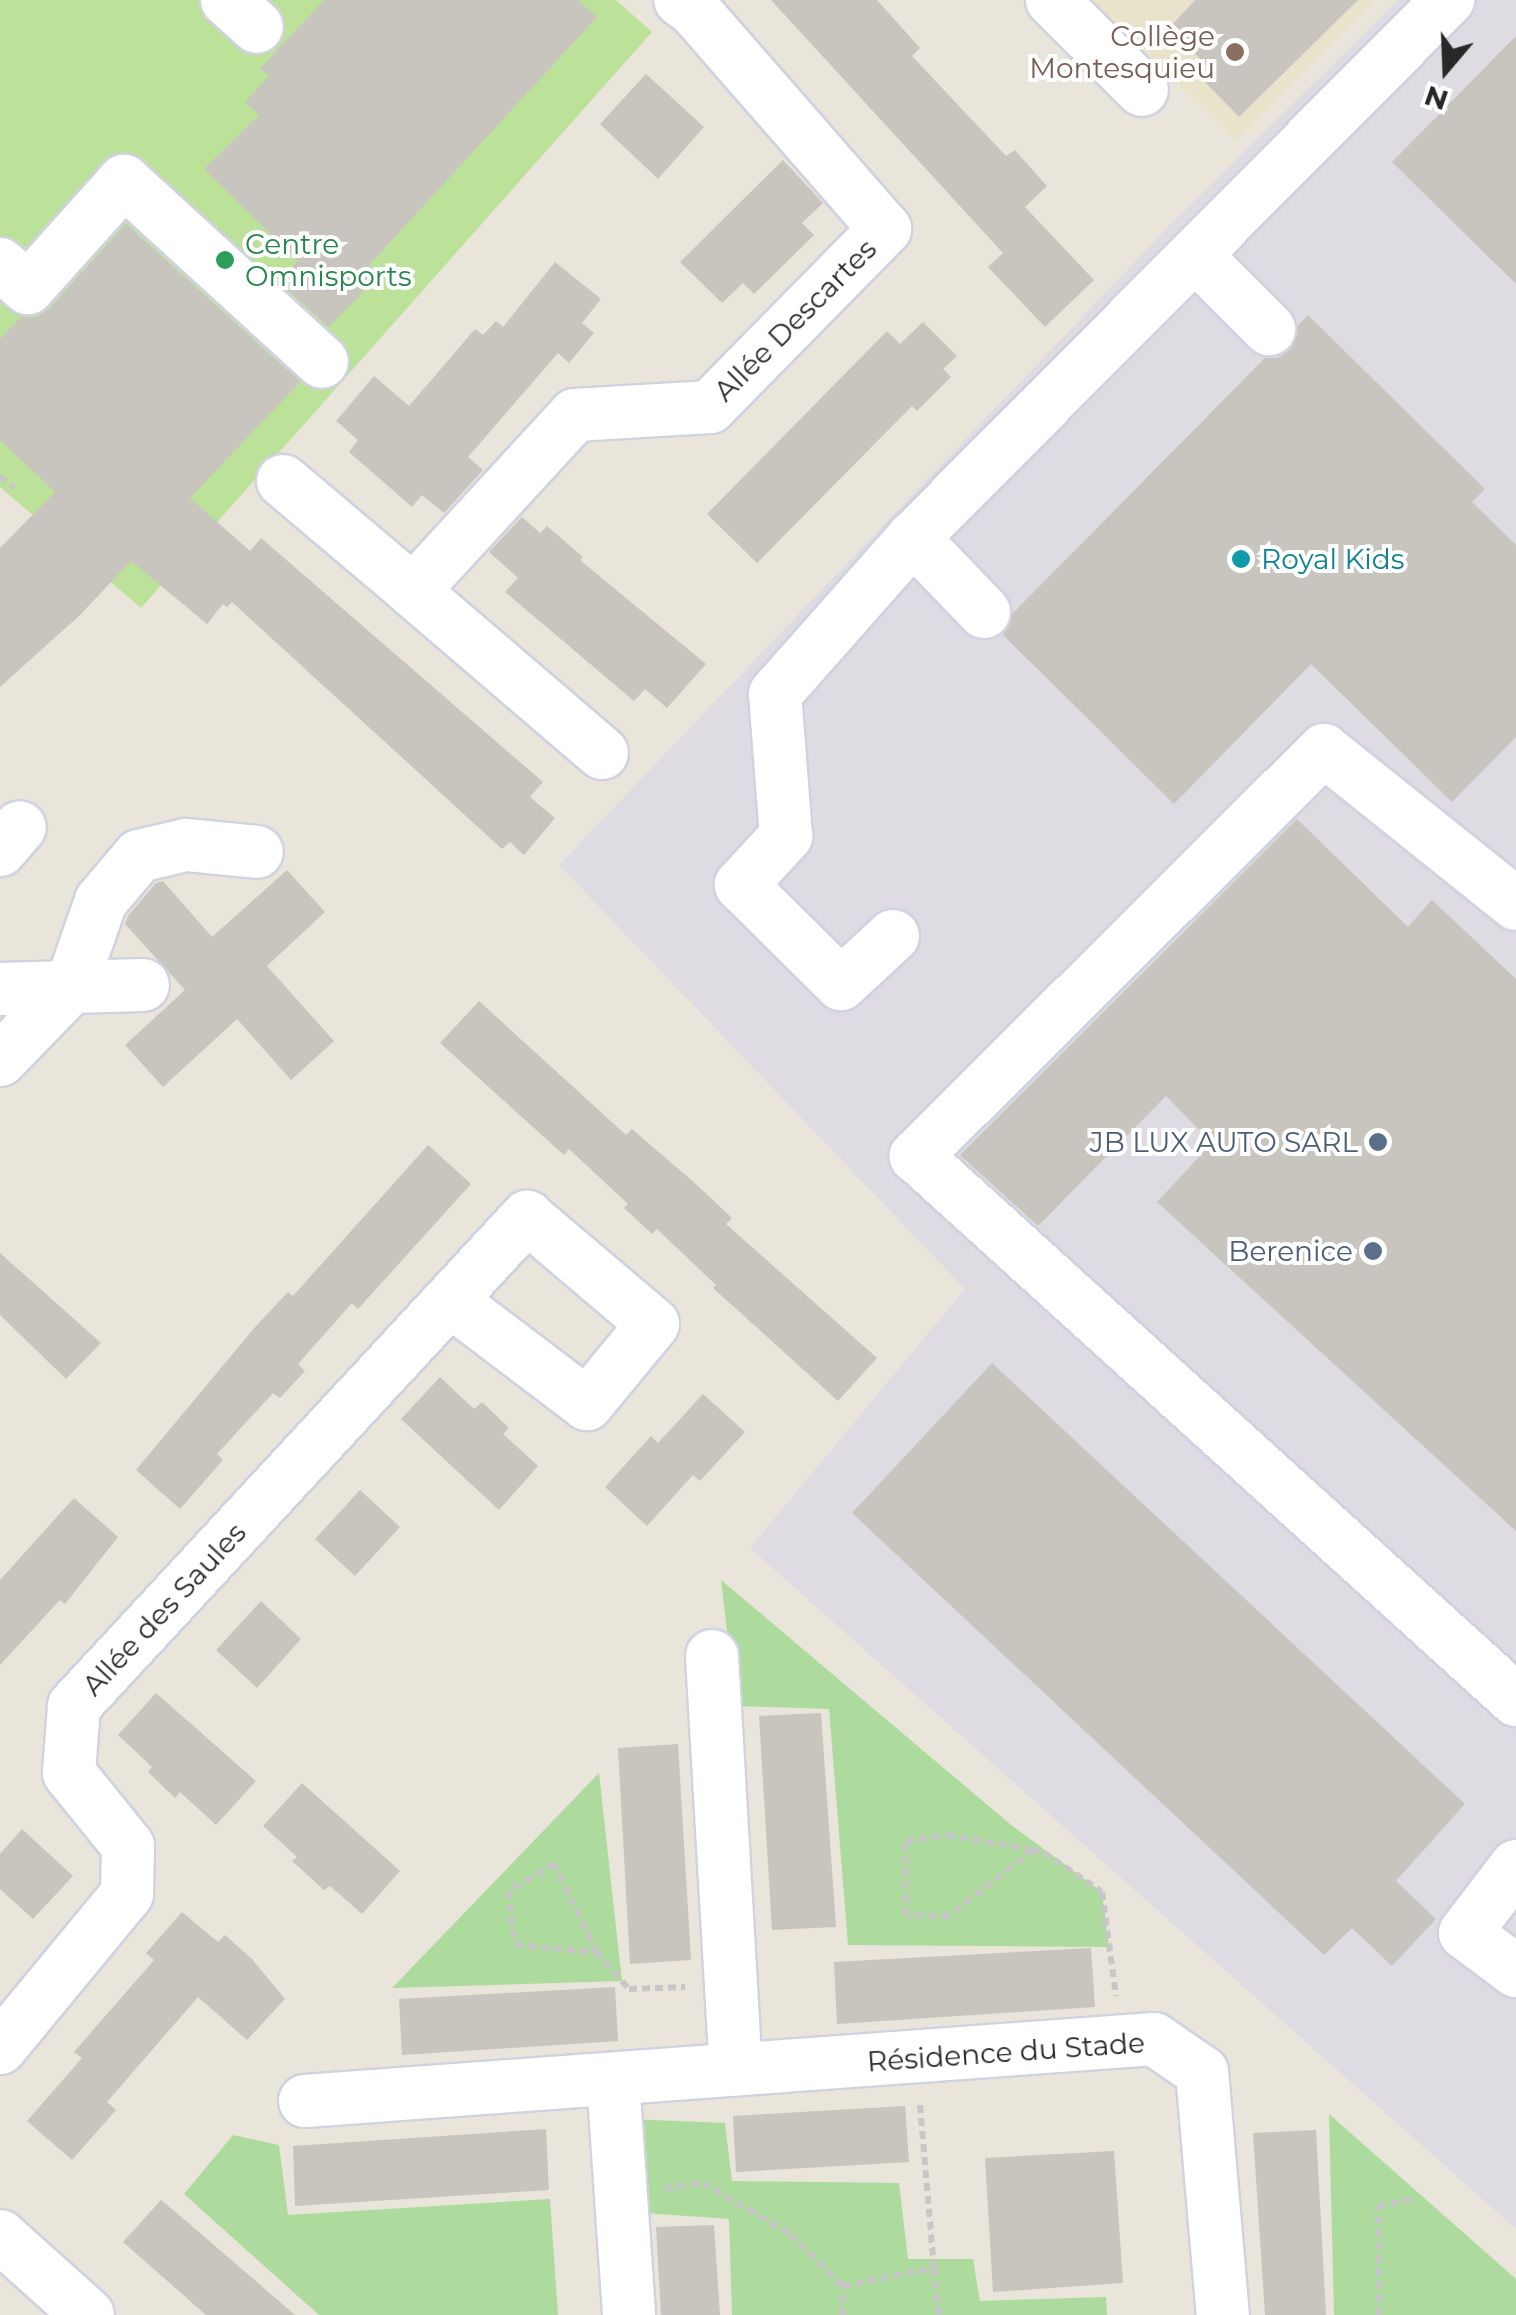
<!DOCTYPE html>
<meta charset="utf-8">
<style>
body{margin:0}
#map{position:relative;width:1516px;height:2315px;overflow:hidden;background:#eae5db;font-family:Montserrat,sans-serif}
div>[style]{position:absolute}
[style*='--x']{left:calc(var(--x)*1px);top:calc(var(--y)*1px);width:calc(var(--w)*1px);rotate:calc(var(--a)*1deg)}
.industrial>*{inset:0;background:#dedce2}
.education>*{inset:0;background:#eae3cc}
.green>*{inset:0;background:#acdb9d}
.pitch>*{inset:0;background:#bce299}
.building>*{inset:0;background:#c8c4be}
.path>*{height:6px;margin-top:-3px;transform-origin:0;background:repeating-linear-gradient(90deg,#c7c7c7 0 8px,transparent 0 13px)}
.roads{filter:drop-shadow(2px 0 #d1d2e0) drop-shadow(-2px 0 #d1d2e0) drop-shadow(0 2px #d1d2e0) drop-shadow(0 -2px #d1d2e0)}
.minor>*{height:52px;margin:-26px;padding:0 26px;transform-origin:26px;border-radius:26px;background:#fff}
.dots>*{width:28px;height:28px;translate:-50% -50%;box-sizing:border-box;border:5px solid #fff;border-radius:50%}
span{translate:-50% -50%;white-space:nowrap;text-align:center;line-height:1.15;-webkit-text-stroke:8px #fff;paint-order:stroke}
.education-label{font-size:28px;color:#785e54}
.right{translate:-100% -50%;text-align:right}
.leisure-label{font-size:28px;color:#27864d}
.left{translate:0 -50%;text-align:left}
.street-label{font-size:28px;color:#282828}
.culture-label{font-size:28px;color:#0d838f}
.service-label{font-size:28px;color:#4e5e75}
.north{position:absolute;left:1396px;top:20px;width:100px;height:100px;-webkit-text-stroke:8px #fff;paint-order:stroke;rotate:199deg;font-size:28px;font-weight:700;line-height:40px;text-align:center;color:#282828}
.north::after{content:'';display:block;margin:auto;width:35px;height:45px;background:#282828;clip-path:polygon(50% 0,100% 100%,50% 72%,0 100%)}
</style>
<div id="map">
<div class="industrial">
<i style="clip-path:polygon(1398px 0,1516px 0,1516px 2229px,750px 1548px,965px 1289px,559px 865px,1167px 228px)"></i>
</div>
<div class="education">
<i style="clip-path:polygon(1092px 0,1377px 0,1235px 141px)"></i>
</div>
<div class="green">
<i style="clip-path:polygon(721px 1580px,1010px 1824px,1102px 1892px,1109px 1947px,848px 1945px,829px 1709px,736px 1706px)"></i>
<i style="clip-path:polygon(599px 1773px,622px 1981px,392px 1988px)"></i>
<i style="clip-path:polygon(1329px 2114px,1516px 2279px,1516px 2315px,1334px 2315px)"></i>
<i style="clip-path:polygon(630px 2119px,725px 2123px,732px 2181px,899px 2183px,908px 2259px,973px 2259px,980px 2301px,1106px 2297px,1107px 2315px,732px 2315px,729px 2219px,631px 2212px)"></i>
<i style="clip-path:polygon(233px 2135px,279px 2145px,288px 2215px,550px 2199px,558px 2315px,319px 2315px,184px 2194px)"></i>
</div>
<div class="pitch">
<i style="clip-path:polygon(0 0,616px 0,652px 32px,141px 608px,0 487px)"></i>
</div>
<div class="building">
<i style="clip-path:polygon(324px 0,578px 0,597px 17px,369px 265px,380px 275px,328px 327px,278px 281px,298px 261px,204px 169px,259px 115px,245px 102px,269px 76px,260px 69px)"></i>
<i style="clip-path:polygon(771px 0,877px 0,920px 48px,912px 56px,1006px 156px,1015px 150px,1047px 186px,1025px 207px,1094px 280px,1045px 327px,988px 267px,1003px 253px)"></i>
<i style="clip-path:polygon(1195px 0,1358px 0,1239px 117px,1205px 82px,1213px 73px,1170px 27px)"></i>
<i style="clip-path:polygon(1516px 36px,1516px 284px,1392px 162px)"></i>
<i style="clip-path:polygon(646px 74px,704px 127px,658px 179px,600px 124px)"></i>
<i style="clip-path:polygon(783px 160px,823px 203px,802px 223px,814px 235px,754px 294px,743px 283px,722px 303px,680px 262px)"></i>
<i style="clip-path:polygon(126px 224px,300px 382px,190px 498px,250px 551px,261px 538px,543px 782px,530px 797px,555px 818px,524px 855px,510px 842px,502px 849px,232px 602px,227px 607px,223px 604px,207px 624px,131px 561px,79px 616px,0 687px,0 548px,55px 492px,0 440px,0 339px,21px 317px,37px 317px,50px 308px)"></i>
<i style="clip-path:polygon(555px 262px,601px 299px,582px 323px,594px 333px,569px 363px,558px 353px,468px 457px,483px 470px,444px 513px,422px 495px,412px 507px,349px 452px,358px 440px,336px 421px,374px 376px,409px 406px,475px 329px,483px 335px,496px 321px,503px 327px)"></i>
<i style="clip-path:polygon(1308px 315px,1485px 489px,1472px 502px,1516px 545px,1516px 737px,1452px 802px,1311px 664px,1174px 804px,1003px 635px,1013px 613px,1265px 358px,1278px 358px,1291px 349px,1298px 325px)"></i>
<i style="clip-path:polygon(923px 322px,957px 356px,943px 369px,951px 377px,917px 411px,912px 406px,757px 563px,707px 514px,887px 331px,900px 344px)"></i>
<i style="clip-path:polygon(522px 517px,540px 533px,547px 526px,583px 557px,580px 560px,706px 664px,667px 708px,645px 689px,634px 701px,505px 592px,518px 578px,489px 552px)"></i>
<i style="clip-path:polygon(1297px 819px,1408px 927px,1432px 900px,1516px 979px,1516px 1531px,1157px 1202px,1212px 1143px,1166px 1096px,1038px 1226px,960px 1155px)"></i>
<i style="clip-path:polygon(287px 870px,325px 912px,267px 966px,334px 1041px,291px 1080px,237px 1019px,163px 1087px,125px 1045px,185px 990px,125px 924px,128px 916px,156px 883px,163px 881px,212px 937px)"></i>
<i style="clip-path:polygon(479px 1001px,626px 1135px,632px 1129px,697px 1185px,732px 1218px,726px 1224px,877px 1358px,838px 1401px,713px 1288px,716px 1285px,657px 1229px,652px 1234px,624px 1208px,628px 1204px,569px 1149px,564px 1155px,440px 1043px)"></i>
<i style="clip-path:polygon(428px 1145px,471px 1184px,358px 1309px,352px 1303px,298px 1364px,305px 1371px,280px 1398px,273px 1393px,217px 1454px,223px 1460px,180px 1509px,136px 1470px,256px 1326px,288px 1292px,293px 1296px)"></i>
<i style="clip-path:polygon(0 1253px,101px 1343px,66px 1379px,0 1315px)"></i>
<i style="clip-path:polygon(992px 1363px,1465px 1804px,1396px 1881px,1436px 1919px,1392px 1966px,1352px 1928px,1324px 1955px,852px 1513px)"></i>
<i style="clip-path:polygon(440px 1377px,474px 1409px,482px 1402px,509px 1428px,503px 1434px,538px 1466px,499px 1510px,401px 1419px)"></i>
<i style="clip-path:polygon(703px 1394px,745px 1432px,700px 1481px,693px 1475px,647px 1526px,605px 1487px,651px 1436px,658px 1443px)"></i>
<i style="clip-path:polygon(360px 1490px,400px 1527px,355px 1576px,315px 1539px)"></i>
<i style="clip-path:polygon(74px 1498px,118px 1537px,65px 1604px,60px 1600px,0 1665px,0 1580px)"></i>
<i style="clip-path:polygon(261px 1601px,301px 1639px,257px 1688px,216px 1650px)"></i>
<i style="clip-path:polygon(156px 1693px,256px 1781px,216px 1825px,180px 1792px,175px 1798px,148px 1772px,152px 1767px,118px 1735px)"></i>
<i style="clip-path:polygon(821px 1713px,836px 1927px,772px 1930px,759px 1716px)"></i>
<i style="clip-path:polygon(678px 1744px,691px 1960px,630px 1964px,618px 1748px)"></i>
<i style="clip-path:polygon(302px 1783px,400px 1871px,362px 1914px,330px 1886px,324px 1890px,292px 1861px,297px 1857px,263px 1826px)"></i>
<i style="clip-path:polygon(22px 1829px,73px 1876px,33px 1919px,0 1889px,0 1854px)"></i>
<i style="clip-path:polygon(182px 1912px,218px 1942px,225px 1935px,252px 1959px,285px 1999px,247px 2040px,198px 1997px,107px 2102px,116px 2110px,72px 2160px,27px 2121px,82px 2058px,74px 2052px,154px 1960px,146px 1953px)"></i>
<i style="clip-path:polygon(1091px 1948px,1095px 2007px,837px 2024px,834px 1962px)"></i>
<i style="clip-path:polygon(615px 1987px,618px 2041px,402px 2055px,399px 1999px)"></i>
<i style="clip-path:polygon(905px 2106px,909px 2162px,736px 2172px,733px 2116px)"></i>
<i style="clip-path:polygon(546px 2129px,549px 2190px,295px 2206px,293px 2146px)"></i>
<i style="clip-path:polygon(1316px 2130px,1326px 2315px,1265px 2315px,1253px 2133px)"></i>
<i style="clip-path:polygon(1114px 2151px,1123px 2283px,993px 2292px,985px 2158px)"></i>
<i style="clip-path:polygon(161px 2200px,185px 2220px,295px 2315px,206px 2315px,123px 2242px)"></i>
<i style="clip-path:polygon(714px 2225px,720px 2315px,661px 2315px,656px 2227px)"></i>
</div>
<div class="path">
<i style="--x:0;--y:476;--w:18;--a:41"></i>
<i style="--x:1032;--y:1850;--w:106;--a:141.5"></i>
<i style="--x:949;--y:1916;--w:43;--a:-178.7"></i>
<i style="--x:906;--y:1915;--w:74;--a:-90"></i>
<i style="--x:906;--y:1841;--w:41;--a:-8.3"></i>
<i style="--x:947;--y:1835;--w:86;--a:10"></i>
<i style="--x:1032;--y:1850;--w:11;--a:10"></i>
<i style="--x:1043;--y:1852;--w:71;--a:34.1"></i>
<i style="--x:1102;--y:1892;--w:105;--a:82.3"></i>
<i style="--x:596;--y:1952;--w:98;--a:-115.5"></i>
<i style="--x:554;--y:1864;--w:53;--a:149.6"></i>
<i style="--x:508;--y:1891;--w:54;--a:82.6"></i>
<i style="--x:515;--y:1945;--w:81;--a:4.9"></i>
<i style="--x:596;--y:1952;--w:50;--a:48.3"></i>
<i style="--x:629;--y:1989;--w:56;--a:-2"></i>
<i style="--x:920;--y:2105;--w:164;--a:85.1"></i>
<i style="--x:665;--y:2189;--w:38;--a:-9"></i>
<i style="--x:703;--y:2183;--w:101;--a:30.4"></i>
<i style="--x:790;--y:2234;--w:74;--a:44.5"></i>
<i style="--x:842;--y:2315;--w:29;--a:-88"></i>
<i style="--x:843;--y:2286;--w:93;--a:-11.2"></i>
<i style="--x:934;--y:2268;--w:47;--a:83.9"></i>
<i style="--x:1379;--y:2315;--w:109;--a:-90.5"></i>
<i style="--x:1378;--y:2206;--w:37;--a:-11"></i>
</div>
<div class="roads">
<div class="minor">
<i style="--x:227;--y:0;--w:40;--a:42"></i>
<i style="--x:1052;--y:0;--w:127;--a:45"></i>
<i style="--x:1195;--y:255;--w:105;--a:45"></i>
<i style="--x:0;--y:264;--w:37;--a:41"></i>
<i style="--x:28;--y:288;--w:144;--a:-48.1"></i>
<i style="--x:124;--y:181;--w:268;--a:42.4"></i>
<i style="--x:283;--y:481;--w:170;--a:40.2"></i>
<i style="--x:984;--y:612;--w:103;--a:-133.8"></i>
<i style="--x:913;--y:538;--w:759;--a:-45.16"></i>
<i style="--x:602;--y:753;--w:249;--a:-139.4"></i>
<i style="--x:413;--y:591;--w:239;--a:-47.4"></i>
<i style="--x:575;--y:415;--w:135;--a:-3.4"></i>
<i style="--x:710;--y:407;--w:250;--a:-45.5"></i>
<i style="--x:885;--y:229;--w:291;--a:-131.1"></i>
<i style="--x:694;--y:10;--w:17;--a:-144"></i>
<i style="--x:0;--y:850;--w:30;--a:-49"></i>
<i style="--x:1516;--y:904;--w:246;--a:-141.3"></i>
<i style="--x:1324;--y:750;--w:576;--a:135.14"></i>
<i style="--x:916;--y:1156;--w:810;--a:42.2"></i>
<i style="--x:893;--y:936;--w:71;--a:137.3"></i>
<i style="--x:841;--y:984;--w:141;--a:-135.3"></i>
<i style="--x:741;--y:885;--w:67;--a:-47.4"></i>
<i style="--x:786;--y:836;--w:142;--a:-94.4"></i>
<i style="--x:775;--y:694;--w:208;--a:-48.5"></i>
<i style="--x:0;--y:989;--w:143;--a:-1.6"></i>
<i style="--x:0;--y:1060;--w:102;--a:-45.8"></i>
<i style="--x:71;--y:987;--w:91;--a:-70.8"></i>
<i style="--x:101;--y:901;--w:59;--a:-49.8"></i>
<i style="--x:139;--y:856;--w:48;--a:-13.2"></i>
<i style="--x:186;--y:845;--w:71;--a:5.6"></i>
<i style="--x:712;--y:1656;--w:414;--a:86.7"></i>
<i style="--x:1516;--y:1866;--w:84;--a:127.3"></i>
<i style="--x:1465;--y:1933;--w:64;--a:36.7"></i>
<i style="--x:0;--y:2048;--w:200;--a:-50.5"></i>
<i style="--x:127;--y:1894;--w:48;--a:-88.8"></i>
<i style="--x:128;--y:1846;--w:94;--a:-128.9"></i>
<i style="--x:69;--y:1773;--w:67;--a:-85.7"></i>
<i style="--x:74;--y:1706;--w:667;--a:-47.19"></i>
<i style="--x:527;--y:1217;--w:165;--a:40.3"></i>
<i style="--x:653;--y:1324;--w:104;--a:129.5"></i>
<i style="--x:587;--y:1404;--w:169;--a:-142.9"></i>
<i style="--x:613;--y:2079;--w:237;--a:86.1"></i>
<i style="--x:305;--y:2101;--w:851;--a:-4.18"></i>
<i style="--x:1154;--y:2039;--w:58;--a:34.5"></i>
<i style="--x:1202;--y:2072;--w:244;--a:85.1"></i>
<i style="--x:0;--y:2236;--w:118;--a:41.9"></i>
</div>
</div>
<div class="dots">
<i style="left:1235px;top:52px;background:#8d6e63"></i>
<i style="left:225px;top:260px;background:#2e9e5b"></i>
<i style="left:1241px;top:559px;background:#0f9aa8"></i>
<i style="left:1378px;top:1142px;background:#5c6f8a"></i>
<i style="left:1373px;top:1251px;background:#5c6f8a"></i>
</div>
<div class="education-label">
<span class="right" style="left:1215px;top:52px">Collège<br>Montesquieu</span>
</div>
<div class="leisure-label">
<span class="left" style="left:245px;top:260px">Centre<br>Omnisports</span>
</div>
<div class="street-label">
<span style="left:795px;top:320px;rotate:-45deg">Allée Descartes</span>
<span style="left:164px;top:1609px;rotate:-47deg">Allée des Saules</span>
<span style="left:1006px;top:2052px;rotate:-4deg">Résidence du Stade</span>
</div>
<div class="culture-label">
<span class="left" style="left:1261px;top:559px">Royal Kids</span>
</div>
<div class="service-label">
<span class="right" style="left:1358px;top:1142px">JB LUX AUTO SARL</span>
<span class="right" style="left:1353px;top:1251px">Berenice</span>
</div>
<div class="north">N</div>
</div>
